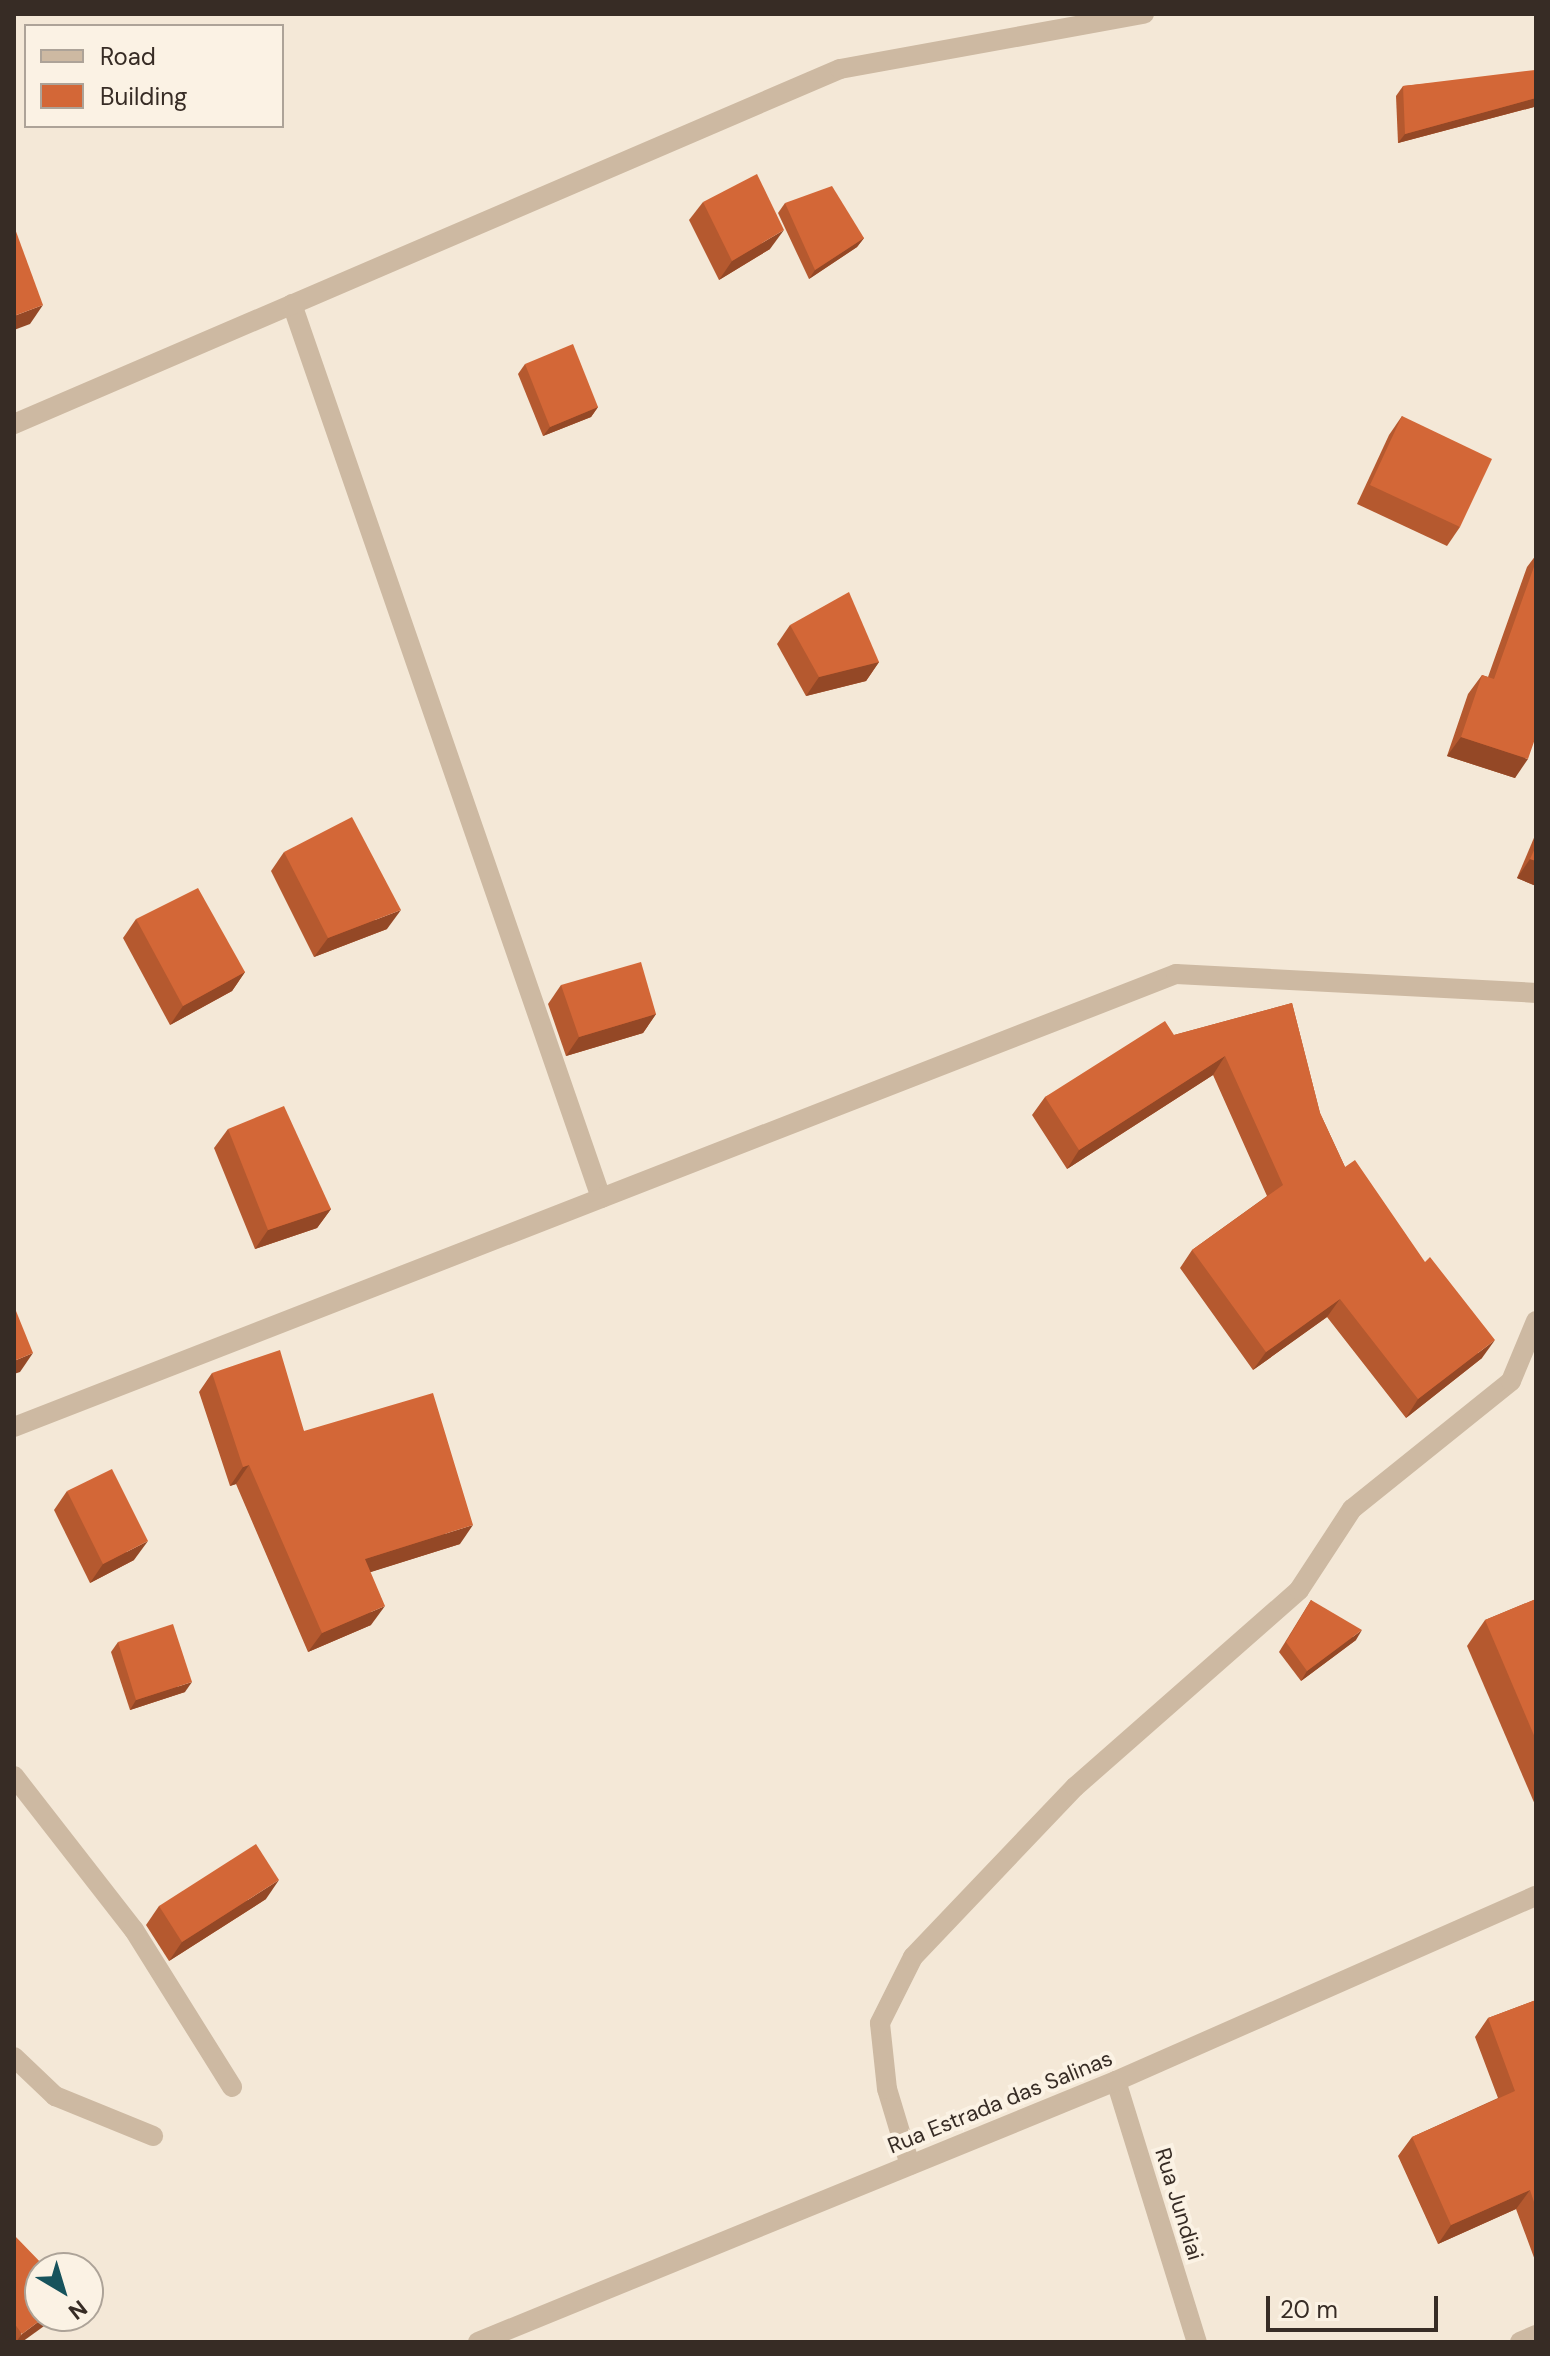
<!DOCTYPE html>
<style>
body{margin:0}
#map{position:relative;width:1550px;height:2356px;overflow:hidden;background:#f4e8d7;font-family:"DM Sans",sans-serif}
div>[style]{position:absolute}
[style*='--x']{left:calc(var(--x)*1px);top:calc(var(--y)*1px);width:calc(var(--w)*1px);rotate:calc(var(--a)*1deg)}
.minor>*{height:20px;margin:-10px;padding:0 10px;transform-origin:10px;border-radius:10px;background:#cdb9a2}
.wall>*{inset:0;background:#b5592f}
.shaded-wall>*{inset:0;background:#944826}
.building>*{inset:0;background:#d36737}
span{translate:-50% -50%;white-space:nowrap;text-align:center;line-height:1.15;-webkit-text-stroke:8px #fbf2e4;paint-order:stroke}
.street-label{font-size:22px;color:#372c25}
.frame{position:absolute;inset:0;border:16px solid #372c25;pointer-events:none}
.legend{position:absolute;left:24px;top:24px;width:260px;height:104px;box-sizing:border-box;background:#fbf2e4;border:2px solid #ada398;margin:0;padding:10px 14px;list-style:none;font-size:24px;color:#372c25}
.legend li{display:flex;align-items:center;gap:16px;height:40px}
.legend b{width:40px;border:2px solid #ada398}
.north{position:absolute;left:24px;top:2252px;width:80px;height:80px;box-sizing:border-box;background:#fbf2e4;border:2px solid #ada398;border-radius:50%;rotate:142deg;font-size:22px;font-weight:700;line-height:32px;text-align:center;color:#372c25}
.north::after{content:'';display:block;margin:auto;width:28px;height:36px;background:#17535c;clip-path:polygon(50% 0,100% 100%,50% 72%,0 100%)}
.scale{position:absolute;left:1266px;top:2296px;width:172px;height:36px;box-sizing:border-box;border:4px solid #372c25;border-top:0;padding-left:10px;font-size:24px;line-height:28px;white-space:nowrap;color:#372c25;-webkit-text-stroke:6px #fbf2e4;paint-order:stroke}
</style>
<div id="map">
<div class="minor">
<i style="--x:292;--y:304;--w:946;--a:70.93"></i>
<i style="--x:14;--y:424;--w:899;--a:-23.26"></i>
<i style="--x:840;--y:69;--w:309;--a:-10.3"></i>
<i style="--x:14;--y:1427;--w:1247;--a:-21.3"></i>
<i style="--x:1176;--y:974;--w:361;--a:3"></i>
<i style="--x:14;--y:1776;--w:195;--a:52.1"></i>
<i style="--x:134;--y:1930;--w:185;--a:58"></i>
<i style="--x:14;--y:2057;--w:57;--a:43.6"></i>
<i style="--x:55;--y:2096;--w:106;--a:22.2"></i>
<i style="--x:1116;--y:2081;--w:273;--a:72.8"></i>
<i style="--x:910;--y:2165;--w:79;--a:-106.8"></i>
<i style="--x:887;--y:2089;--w:66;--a:-96.1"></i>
<i style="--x:880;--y:2023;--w:74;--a:-63.4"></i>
<i style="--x:913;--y:1957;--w:235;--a:-46.4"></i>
<i style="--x:1075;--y:1787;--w:298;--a:-41.3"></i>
<i style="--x:1299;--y:1590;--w:97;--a:-56.8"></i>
<i style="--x:1352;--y:1509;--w:204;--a:-38.8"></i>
<i style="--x:1511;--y:1381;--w:65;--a:-67.4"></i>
<i style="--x:478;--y:2342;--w:689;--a:-22.25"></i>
<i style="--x:1116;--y:2081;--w:459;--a:-23.8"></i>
<i style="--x:1520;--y:2342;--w:17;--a:-24"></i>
</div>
<div class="wall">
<i style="clip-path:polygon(1536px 73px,1536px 104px,1534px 107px,1398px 143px,1396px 96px,1403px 86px)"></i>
<i style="clip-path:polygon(703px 202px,770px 249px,719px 280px,689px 220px)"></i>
<i style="clip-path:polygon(785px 203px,864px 238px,857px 247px,809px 279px,778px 213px)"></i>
<i style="clip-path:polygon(525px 364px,598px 407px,591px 417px,543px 436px,518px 374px)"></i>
<i style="clip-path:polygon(1402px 416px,1460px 527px,1447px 546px,1357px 504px,1389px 435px)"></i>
<i style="clip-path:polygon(1536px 555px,1536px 736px,1515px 778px,1447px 756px,1468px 694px,1482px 675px,1488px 677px,1527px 567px)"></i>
<i style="clip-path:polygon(790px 625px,879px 662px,866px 681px,806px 696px,777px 644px)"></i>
<i style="clip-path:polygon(1536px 833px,1536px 886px,1517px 878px)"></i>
<i style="clip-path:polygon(284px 852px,387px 929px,314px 957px,271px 871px)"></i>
<i style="clip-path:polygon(136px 919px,245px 972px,232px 991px,170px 1025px,123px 938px)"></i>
<i style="clip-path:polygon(561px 985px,656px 1014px,643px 1033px,566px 1056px,548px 1004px)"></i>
<i style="clip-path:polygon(1292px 1003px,1320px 1113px,1345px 1167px,1482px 1358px,1406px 1418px,1327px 1317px,1253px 1370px,1180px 1268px,1192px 1250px,1267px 1196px,1213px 1075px,1067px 1169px,1032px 1115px,1045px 1097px,1174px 1035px)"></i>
<i style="clip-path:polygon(228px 1129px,331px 1209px,317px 1228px,255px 1249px,214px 1148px)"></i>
<i style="clip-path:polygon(212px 1373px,304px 1431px,460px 1544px,370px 1572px,371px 1625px,308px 1652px,236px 1484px,230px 1486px,199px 1392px)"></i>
<i style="clip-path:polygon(67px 1491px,134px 1560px,90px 1583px,54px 1510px)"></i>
<i style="clip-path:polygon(1536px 1599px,1536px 1807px,1467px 1646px,1485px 1620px)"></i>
<i style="clip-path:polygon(1311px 1600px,1356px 1640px,1301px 1681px,1279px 1652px)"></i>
<i style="clip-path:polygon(118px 1642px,185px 1692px,130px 1710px,111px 1652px)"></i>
<i style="clip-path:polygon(266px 1899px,169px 1961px,146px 1925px,159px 1906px)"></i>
<i style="clip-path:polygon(1536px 2000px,1536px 2263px,1516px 2209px,1438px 2244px,1398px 2156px,1412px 2137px,1498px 2098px,1475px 2037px,1488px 2018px)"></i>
<i style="clip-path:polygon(14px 2235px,22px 2342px,14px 2342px)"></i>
</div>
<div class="shaded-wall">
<i style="clip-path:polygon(1536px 98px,1536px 104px,1534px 107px,1398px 143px,1405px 134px)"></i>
<i style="clip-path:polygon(784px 230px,770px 249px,719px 280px,732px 261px)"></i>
<i style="clip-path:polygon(864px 238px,857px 247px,809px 279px,815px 270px)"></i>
<i style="clip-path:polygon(43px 305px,30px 324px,14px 330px,14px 316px)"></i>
<i style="clip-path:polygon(598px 407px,591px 417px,543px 436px,550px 427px)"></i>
<i style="clip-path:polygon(879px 662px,866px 681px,806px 696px,819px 677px)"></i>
<i style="clip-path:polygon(1461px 737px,1528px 759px,1515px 778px,1447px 756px)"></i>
<i style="clip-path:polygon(1530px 859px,1536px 861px,1536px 886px,1517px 878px)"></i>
<i style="clip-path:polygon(401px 910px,387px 929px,314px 957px,328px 938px)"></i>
<i style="clip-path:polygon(245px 972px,232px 991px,170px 1025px,183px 1006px)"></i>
<i style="clip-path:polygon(656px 1014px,643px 1033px,566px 1056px,579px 1037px)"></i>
<i style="clip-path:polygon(1225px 1056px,1213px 1075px,1067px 1169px,1079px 1150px)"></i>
<i style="clip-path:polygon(331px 1209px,317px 1228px,255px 1249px,268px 1230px)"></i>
<i style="clip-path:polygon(1340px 1299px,1327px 1317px,1253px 1370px,1266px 1352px)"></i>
<i style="clip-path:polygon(1495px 1340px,1482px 1358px,1406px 1418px,1418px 1399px)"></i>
<i style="clip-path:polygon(33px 1353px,20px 1372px,14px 1374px,14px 1361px)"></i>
<i style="clip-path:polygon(249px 1465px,236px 1484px,230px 1486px,243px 1467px)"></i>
<i style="clip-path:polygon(473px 1525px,460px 1544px,352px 1578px,365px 1559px)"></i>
<i style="clip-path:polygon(148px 1541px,134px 1560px,90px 1583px,103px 1564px)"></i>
<i style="clip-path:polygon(385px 1606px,371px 1625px,308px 1652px,322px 1633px)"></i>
<i style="clip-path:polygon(1362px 1630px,1356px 1640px,1301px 1681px,1307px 1671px)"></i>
<i style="clip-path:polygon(192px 1682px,185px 1692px,130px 1710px,136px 1700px)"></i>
<i style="clip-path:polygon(279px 1880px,266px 1899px,169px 1961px,182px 1942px)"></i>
<i style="clip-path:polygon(1530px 2190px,1516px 2209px,1438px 2244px,1451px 2225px)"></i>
<i style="clip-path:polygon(46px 2316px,58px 2316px,22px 2342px,16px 2342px,22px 2334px)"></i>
</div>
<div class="building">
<i style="clip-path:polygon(1535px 70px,1536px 98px,1405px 134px,1403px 86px)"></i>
<i style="clip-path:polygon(757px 174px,784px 230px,732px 261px,703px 202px)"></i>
<i style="clip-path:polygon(832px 186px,864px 238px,815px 270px,785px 203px)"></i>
<i style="clip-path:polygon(14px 226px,43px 305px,14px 316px)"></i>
<i style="clip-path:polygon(573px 344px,598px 407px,550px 427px,525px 364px)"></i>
<i style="clip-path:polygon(1402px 416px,1492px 459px,1460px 527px,1370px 485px)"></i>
<i style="clip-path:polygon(1536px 561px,1536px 736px,1528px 759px,1461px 737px,1482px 675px,1494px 679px)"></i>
<i style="clip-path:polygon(849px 592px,879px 662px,819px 677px,790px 625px)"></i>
<i style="clip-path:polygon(352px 817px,401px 910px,328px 938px,284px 852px)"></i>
<i style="clip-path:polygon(1536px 846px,1536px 861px,1530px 859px)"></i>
<i style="clip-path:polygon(198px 888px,245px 972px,183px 1006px,136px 919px)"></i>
<i style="clip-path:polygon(641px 962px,656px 1014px,579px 1037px,561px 985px)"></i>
<i style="clip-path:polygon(1292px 1003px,1320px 1113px,1345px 1167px,1355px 1160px,1425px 1262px,1430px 1257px,1495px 1340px,1418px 1399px,1340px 1299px,1266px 1352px,1192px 1250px,1283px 1185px,1225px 1056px,1079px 1150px,1045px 1097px,1165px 1021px,1174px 1035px)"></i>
<i style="clip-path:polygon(284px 1106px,331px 1209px,268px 1230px,228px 1129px)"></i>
<i style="clip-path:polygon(14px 1306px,33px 1353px,14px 1361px)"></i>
<i style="clip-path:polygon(280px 1350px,304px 1431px,433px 1393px,473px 1525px,365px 1559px,385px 1606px,322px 1633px,249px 1465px,243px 1467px,212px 1373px)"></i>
<i style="clip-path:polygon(112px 1469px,148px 1541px,103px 1564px,67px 1491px)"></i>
<i style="clip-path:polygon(1536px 1599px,1536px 1740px,1485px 1620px)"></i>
<i style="clip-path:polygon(1311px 1600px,1362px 1630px,1307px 1671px,1286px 1642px)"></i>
<i style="clip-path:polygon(173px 1624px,192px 1682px,136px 1700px,118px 1642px)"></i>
<i style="clip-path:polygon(256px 1844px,279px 1880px,182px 1942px,159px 1906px)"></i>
<i style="clip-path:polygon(1536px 2000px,1536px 2208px,1530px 2190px,1451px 2225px,1412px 2137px,1515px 2091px,1488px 2018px)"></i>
<i style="clip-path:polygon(14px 2235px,46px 2268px,40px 2268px,40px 2316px,46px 2316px,22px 2334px,14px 2323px)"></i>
</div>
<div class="street-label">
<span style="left:1000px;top:2102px;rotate:-22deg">Rua Estrada das Salinas</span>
<span style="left:1179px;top:2204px;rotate:73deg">Rua Jundiai</span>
</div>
<div class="frame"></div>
<ul class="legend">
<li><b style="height:10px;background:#cdb9a2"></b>Road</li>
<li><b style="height:22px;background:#d36737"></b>Building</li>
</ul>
<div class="north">N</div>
<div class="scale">20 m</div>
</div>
